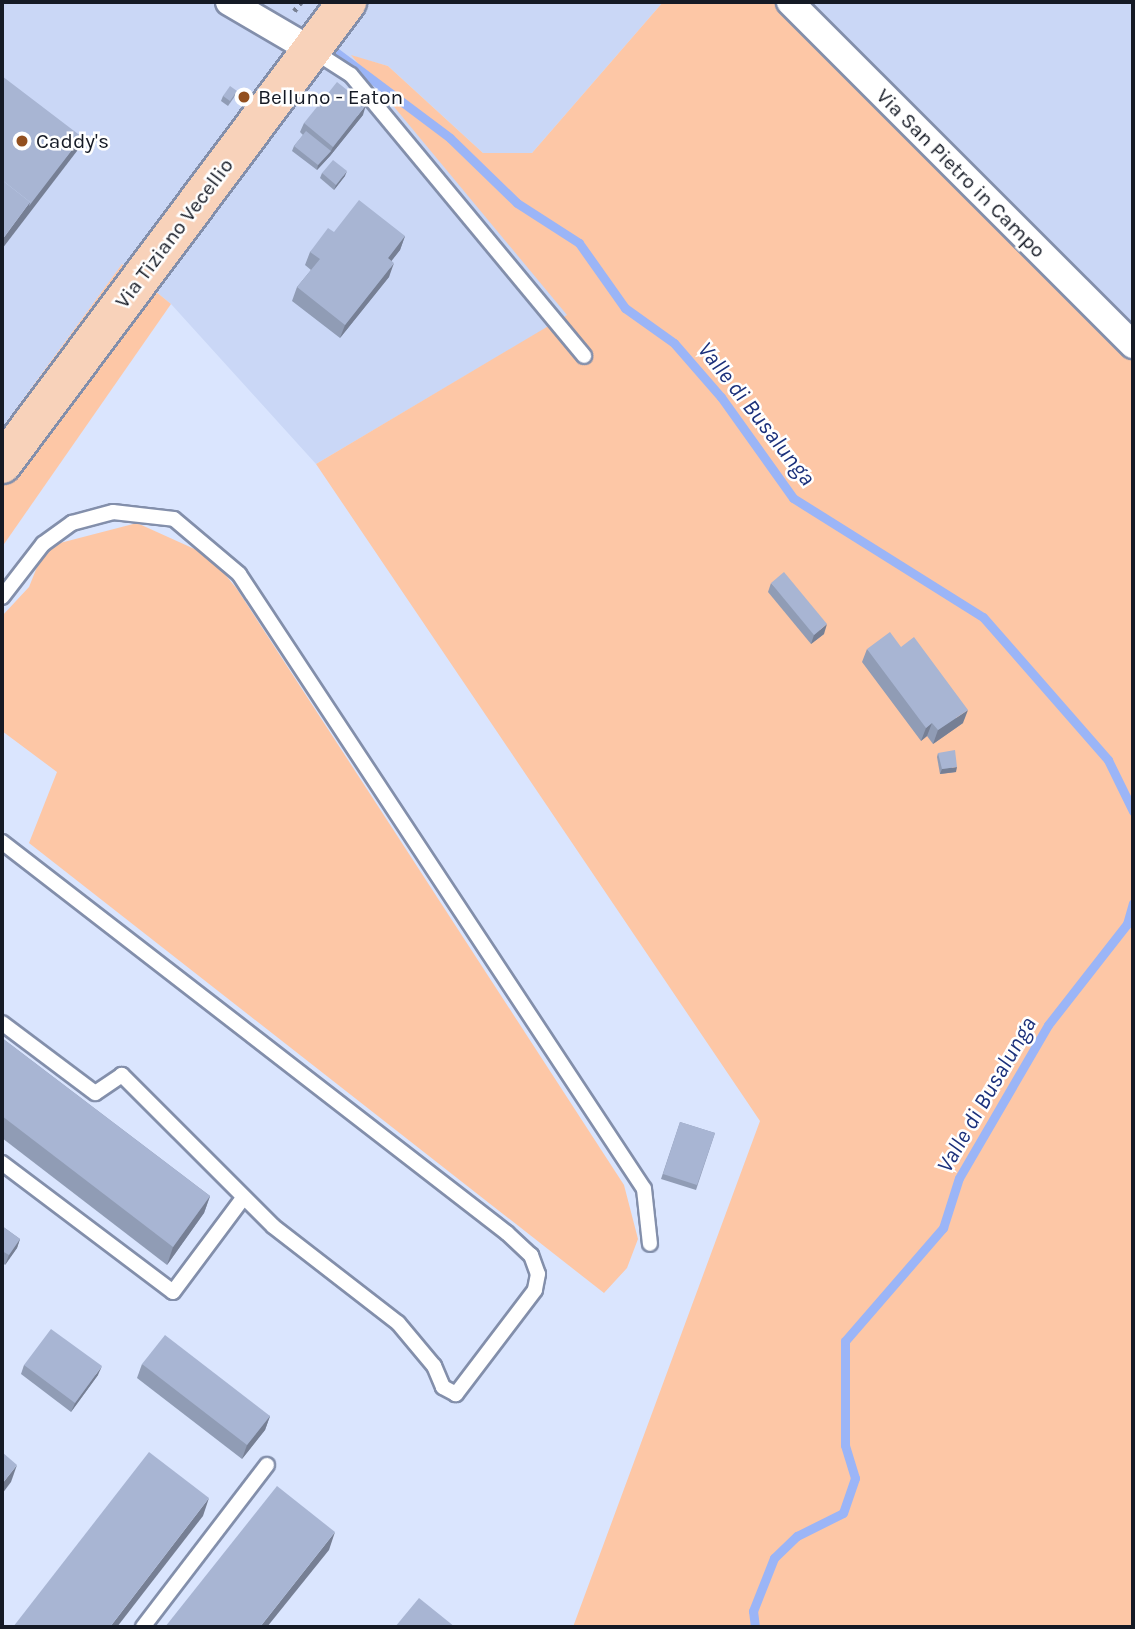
<!DOCTYPE html>
<style>
body{margin:0}
#map{position:relative;width:1135px;height:1629px;overflow:hidden;background:#dae5fe;font-family:Karla,sans-serif}
div>[style]{position:absolute}
[style*='--x']{left:calc(var(--x)*1px);top:calc(var(--y)*1px);width:calc(var(--w)*1px);rotate:calc(var(--a)*1deg)}
.built>*{inset:0;background:#cad7f6}
.green>*{inset:0;background:#fdc7a6}
.stream>*{height:9px;margin:-4.5px;padding:0 4.5px;transform-origin:4.5px;border-radius:4.5px;background:#9bb5f7}
.path>*{height:4.5px;margin-top:-2.25px;transform-origin:0;background:repeating-linear-gradient(90deg,#788093 0 3.5px,transparent 0 8.5px)}
.roads{filter:drop-shadow(2px 0 #838fab) drop-shadow(-2px 0 #838fab) drop-shadow(0 2px #838fab) drop-shadow(0 -2px #838fab)}
.lane>*{height:14px;margin:-7px;padding:0 7px;transform-origin:7px;border-radius:7px;background:#fff}
.street>*{height:26px;margin:-13px;padding:0 13px;transform-origin:13px;border-radius:13px;background:#fff}
.primary>*{height:38px;margin:-19px;padding:0 19px;transform-origin:19px;border-radius:19px;background:#f8d2ba}
.wall>*{inset:0;background:#909cb5}
.shaded-wall>*{inset:0;background:#767f94}
.building>*{inset:0;background:#a8b5d3}
.dots>*{width:19px;height:19px;translate:-50% -50%;box-sizing:border-box;border:4px solid #fff;border-radius:50%}
span{translate:-50% -50%;white-space:nowrap;text-align:center;line-height:1.15;-webkit-text-stroke:5px #fff;paint-order:stroke}
.poi-label{font-size:21px;color:#151a25}
.left{translate:0 -50%;text-align:left}
.street-label{font-size:21px;color:#151a25}
.water-label{font-size:23px;color:#1c317b;font-style:italic}
.frame{position:absolute;inset:0;border:4px solid #151a25;pointer-events:none}
</style>
<div id="map">
<div class="built">
<i style="clip-path:polygon(2px 2px,663px 2px,532px 153px,483px 153px,388px 66px,352px 56px,568px 315px,316px 464px,171px 304px,122px 264px,2px 428px)"></i>
<i style="clip-path:polygon(797px 2px,1133px 2px,1133px 329px)"></i>
</div>
<div class="green">
<i style="clip-path:polygon(663px 2px,797px 2px,1133px 329px,1133px 1627px,573px 1627px,760px 1121px,316px 464px,567px 315px,351px 55px,388px 66px,483px 153px,532px 153px)"></i>
<i style="clip-path:polygon(122px 264px,171px 304px,2px 547px,2px 428px)"></i>
<i style="clip-path:polygon(137px 523px,210px 556px,237px 589px,624px 1185px,638px 1239px,627px 1268px,604px 1293px,29px 843px,57px 772px,2px 731px,2px 616px,29px 587px,41px 557px,60px 543px)"></i>
</div>
<div class="stream">
<i style="--x:333;--y:50;--w:146;--a:36.9"></i>
<i style="--x:450;--y:138;--w:93;--a:44.1"></i>
<i style="--x:517;--y:203;--w:74;--a:32.8"></i>
<i style="--x:579;--y:243;--w:80;--a:54.7"></i>
<i style="--x:625;--y:308;--w:60;--a:35.5"></i>
<i style="--x:674;--y:343;--w:72;--a:49"></i>
<i style="--x:721;--y:397;--w:124;--a:54.5"></i>
<i style="--x:793;--y:498;--w:224;--a:32.1"></i>
<i style="--x:983;--y:617;--w:190;--a:48.8"></i>
<i style="--x:1108;--y:760;--w:57;--a:63.9"></i>
<i style="--x:755;--y:1627;--w:16;--a:-97"></i>
<i style="--x:753;--y:1611;--w:57;--a:-68.4"></i>
<i style="--x:774;--y:1558;--w:32;--a:-44"></i>
<i style="--x:797;--y:1536;--w:51;--a:-26.6"></i>
<i style="--x:843;--y:1513;--w:37;--a:-71"></i>
<i style="--x:855;--y:1478;--w:34;--a:-107"></i>
<i style="--x:845;--y:1445;--w:104;--a:-90"></i>
<i style="--x:845;--y:1341;--w:150;--a:-49.1"></i>
<i style="--x:943;--y:1228;--w:52;--a:-72.3"></i>
<i style="--x:959;--y:1178;--w:177;--a:-59.8"></i>
<i style="--x:1048;--y:1025;--w:128;--a:-52"></i>
<i style="--x:1127;--y:924;--w:22;--a:-74"></i>
</div>
<div class="path">
<i style="--x:294;--y:11;--w:11;--a:-52"></i>
</div>
<div class="roads">
<div class="lane">
<i style="--x:312;--y:50;--w:46;--a:32.7"></i>
<i style="--x:351;--y:75;--w:365;--a:50.3"></i>
<i style="--x:2;--y:597;--w:67;--a:-52.3"></i>
<i style="--x:43;--y:544;--w:36;--a:-36"></i>
<i style="--x:72;--y:523;--w:42;--a:-15"></i>
<i style="--x:113;--y:512;--w:61;--a:6.5"></i>
<i style="--x:174;--y:519;--w:85;--a:40.2"></i>
<i style="--x:239;--y:574;--w:736;--a:56.63"></i>
<i style="--x:644;--y:1189;--w:55;--a:83.8"></i>
<i style="--x:2;--y:842;--w:639;--a:37.75"></i>
<i style="--x:507;--y:1233;--w:33;--a:43"></i>
<i style="--x:531;--y:1255;--w:20;--a:70"></i>
<i style="--x:538;--y:1274;--w:16;--a:101"></i>
<i style="--x:535;--y:1290;--w:131;--a:127.2"></i>
<i style="--x:456;--y:1394;--w:15;--a:-152"></i>
<i style="--x:443;--y:1387;--w:23;--a:-113"></i>
<i style="--x:434;--y:1366;--w:56;--a:-129.9"></i>
<i style="--x:398;--y:1323;--w:158;--a:-142.2"></i>
<i style="--x:273;--y:1226;--w:214;--a:-135"></i>
<i style="--x:122;--y:1075;--w:32;--a:146"></i>
<i style="--x:95;--y:1093;--w:116;--a:-143"></i>
<i style="--x:2;--y:1163;--w:214;--a:37"></i>
<i style="--x:173;--y:1292;--w:117;--a:-53.3"></i>
<i style="--x:143;--y:1627;--w:204;--a:-52.6"></i>
</div>
<div class="street">
<i style="--x:229;--y:2;--w:95;--a:30.3"></i>
<i style="--x:790;--y:2;--w:485;--a:45"></i>
</div>
<div class="primary">
<i style="--x:2;--y:464;--w:577;--a:-53.25"></i>
</div>
</div>
<div class="wall">
<i style="clip-path:polygon(237px 91px,235px 96px,228px 106px,221px 101px,223px 96px)"></i>
<i style="clip-path:polygon(363px 115px,330px 156px,317px 170px,292px 151px,294px 146px,303px 135px,300px 132px,304px 123px)"></i>
<i style="clip-path:polygon(322px 173px,345px 176px,334px 190px,320px 178px)"></i>
<i style="clip-path:polygon(334px 232px,405px 236px,400px 250px,391px 261px,389px 277px,340px 338px,292px 301px,297px 287px,311px 270px,305px 265px,310px 252px)"></i>
<i style="clip-path:polygon(771px 583px,824px 634px,811px 644px,768px 592px)"></i>
<i style="clip-path:polygon(867px 649px,963px 723px,933px 744px,927px 736px,921px 741px,862px 662px)"></i>
<i style="clip-path:polygon(938px 753px,956px 772px,940px 774px,937px 757px)"></i>
<i style="clip-path:polygon(2px 1038px,210px 1196px,204px 1213px,167px 1265px,2px 1138px)"></i>
<i style="clip-path:polygon(680px 1122px,715px 1133px,696px 1190px,661px 1179px)"></i>
<i style="clip-path:polygon(2px 1226px,20px 1239px,17px 1248px,5px 1265px,2px 1262px)"></i>
<i style="clip-path:polygon(142px 1364px,270px 1416px,265px 1430px,242px 1459px,137px 1378px)"></i>
<i style="clip-path:polygon(24px 1365px,98px 1375px,71px 1412px,21px 1374px)"></i>
</div>
<div class="shaded-wall">
<i style="clip-path:polygon(366px 105px,363px 115px,330px 156px,317px 170px,318px 165px,331px 151px,333px 147px)"></i>
<i style="clip-path:polygon(82px 137px,77px 151px,2px 249px,2px 240px,30px 202px)"></i>
<i style="clip-path:polygon(347px 171px,345px 176px,334px 190px,336px 185px)"></i>
<i style="clip-path:polygon(405px 236px,400px 250px,383px 272px,388px 258px)"></i>
<i style="clip-path:polygon(394px 263px,389px 277px,340px 338px,345px 325px)"></i>
<i style="clip-path:polygon(827px 624px,824px 634px,811px 644px,814px 635px)"></i>
<i style="clip-path:polygon(968px 710px,963px 723px,933px 744px,938px 730px)"></i>
<i style="clip-path:polygon(932px 723px,927px 736px,921px 741px,926px 728px)"></i>
<i style="clip-path:polygon(957px 767px,956px 772px,940px 774px,942px 769px)"></i>
<i style="clip-path:polygon(210px 1196px,204px 1213px,167px 1265px,173px 1247px)"></i>
<i style="clip-path:polygon(20px 1239px,17px 1248px,5px 1265px,9px 1255px)"></i>
<i style="clip-path:polygon(102px 1366px,98px 1375px,71px 1412px,75px 1403px)"></i>
<i style="clip-path:polygon(270px 1416px,265px 1430px,242px 1459px,247px 1445px)"></i>
<i style="clip-path:polygon(17px 1465px,11px 1482px,2px 1494px,2px 1484px)"></i>
<i style="clip-path:polygon(209px 1498px,203px 1516px,117px 1627px,110px 1627px)"></i>
<i style="clip-path:polygon(335px 1532px,329px 1550px,267px 1627px,260px 1627px)"></i>
</div>
<div class="building">
<i style="clip-path:polygon(2px 76px,82px 137px,29px 206px,30px 202px,2px 180px)"></i>
<i style="clip-path:polygon(337px 82px,366px 105px,333px 147px,304px 123px)"></i>
<i style="clip-path:polygon(230px 86px,237px 91px,230px 101px,223px 96px)"></i>
<i style="clip-path:polygon(306px 131px,331px 151px,318px 165px,294px 146px)"></i>
<i style="clip-path:polygon(333px 160px,347px 171px,336px 185px,322px 173px)"></i>
<i style="clip-path:polygon(2px 180px,30px 202px,2px 240px)"></i>
<i style="clip-path:polygon(359px 200px,405px 236px,388px 258px,394px 263px,345px 325px,297px 287px,320px 259px,310px 252px,328px 228px,334px 232px)"></i>
<i style="clip-path:polygon(784px 572px,827px 624px,814px 635px,771px 583px)"></i>
<i style="clip-path:polygon(890px 632px,901px 647px,914px 637px,968px 710px,938px 730px,932px 723px,926px 728px,867px 649px)"></i>
<i style="clip-path:polygon(955px 750px,957px 767px,942px 769px,938px 753px)"></i>
<i style="clip-path:polygon(2px 1038px,210px 1196px,173px 1247px,2px 1116px)"></i>
<i style="clip-path:polygon(680px 1122px,715px 1133px,697px 1185px,663px 1174px)"></i>
<i style="clip-path:polygon(2px 1226px,20px 1239px,9px 1255px,2px 1251px)"></i>
<i style="clip-path:polygon(51px 1329px,102px 1366px,75px 1403px,24px 1365px)"></i>
<i style="clip-path:polygon(165px 1335px,270px 1416px,247px 1445px,142px 1364px)"></i>
<i style="clip-path:polygon(2px 1452px,17px 1465px,2px 1484px)"></i>
<i style="clip-path:polygon(149px 1452px,209px 1498px,110px 1627px,13px 1627px)"></i>
<i style="clip-path:polygon(277px 1486px,335px 1532px,260px 1627px,165px 1627px)"></i>
<i style="clip-path:polygon(419px 1598px,455px 1627px,395px 1627px)"></i>
</div>
<div class="dots">
<i style="left:244px;top:97px;background:#924f1f"></i>
<i style="left:22px;top:141px;background:#924f1f"></i>
</div>
<div class="poi-label">
<span class="left" style="left:258px;top:97px">Belluno - Eaton</span>
<span class="left" style="left:36px;top:141px">Caddy's</span>
</div>
<div class="street-label">
<span style="left:961px;top:173px;rotate:45deg">Via San Pietro in Campo</span>
<span style="left:174px;top:233px;rotate:-53deg">Via Tiziano Vecellio</span>
</div>
<div class="water-label">
<span style="left:756px;top:414px;rotate:52deg">Valle di Busalunga</span>
<span style="left:987px;top:1095px;rotate:-60deg">Valle di Busalunga</span>
</div>
<div class="frame"></div>
</div>
